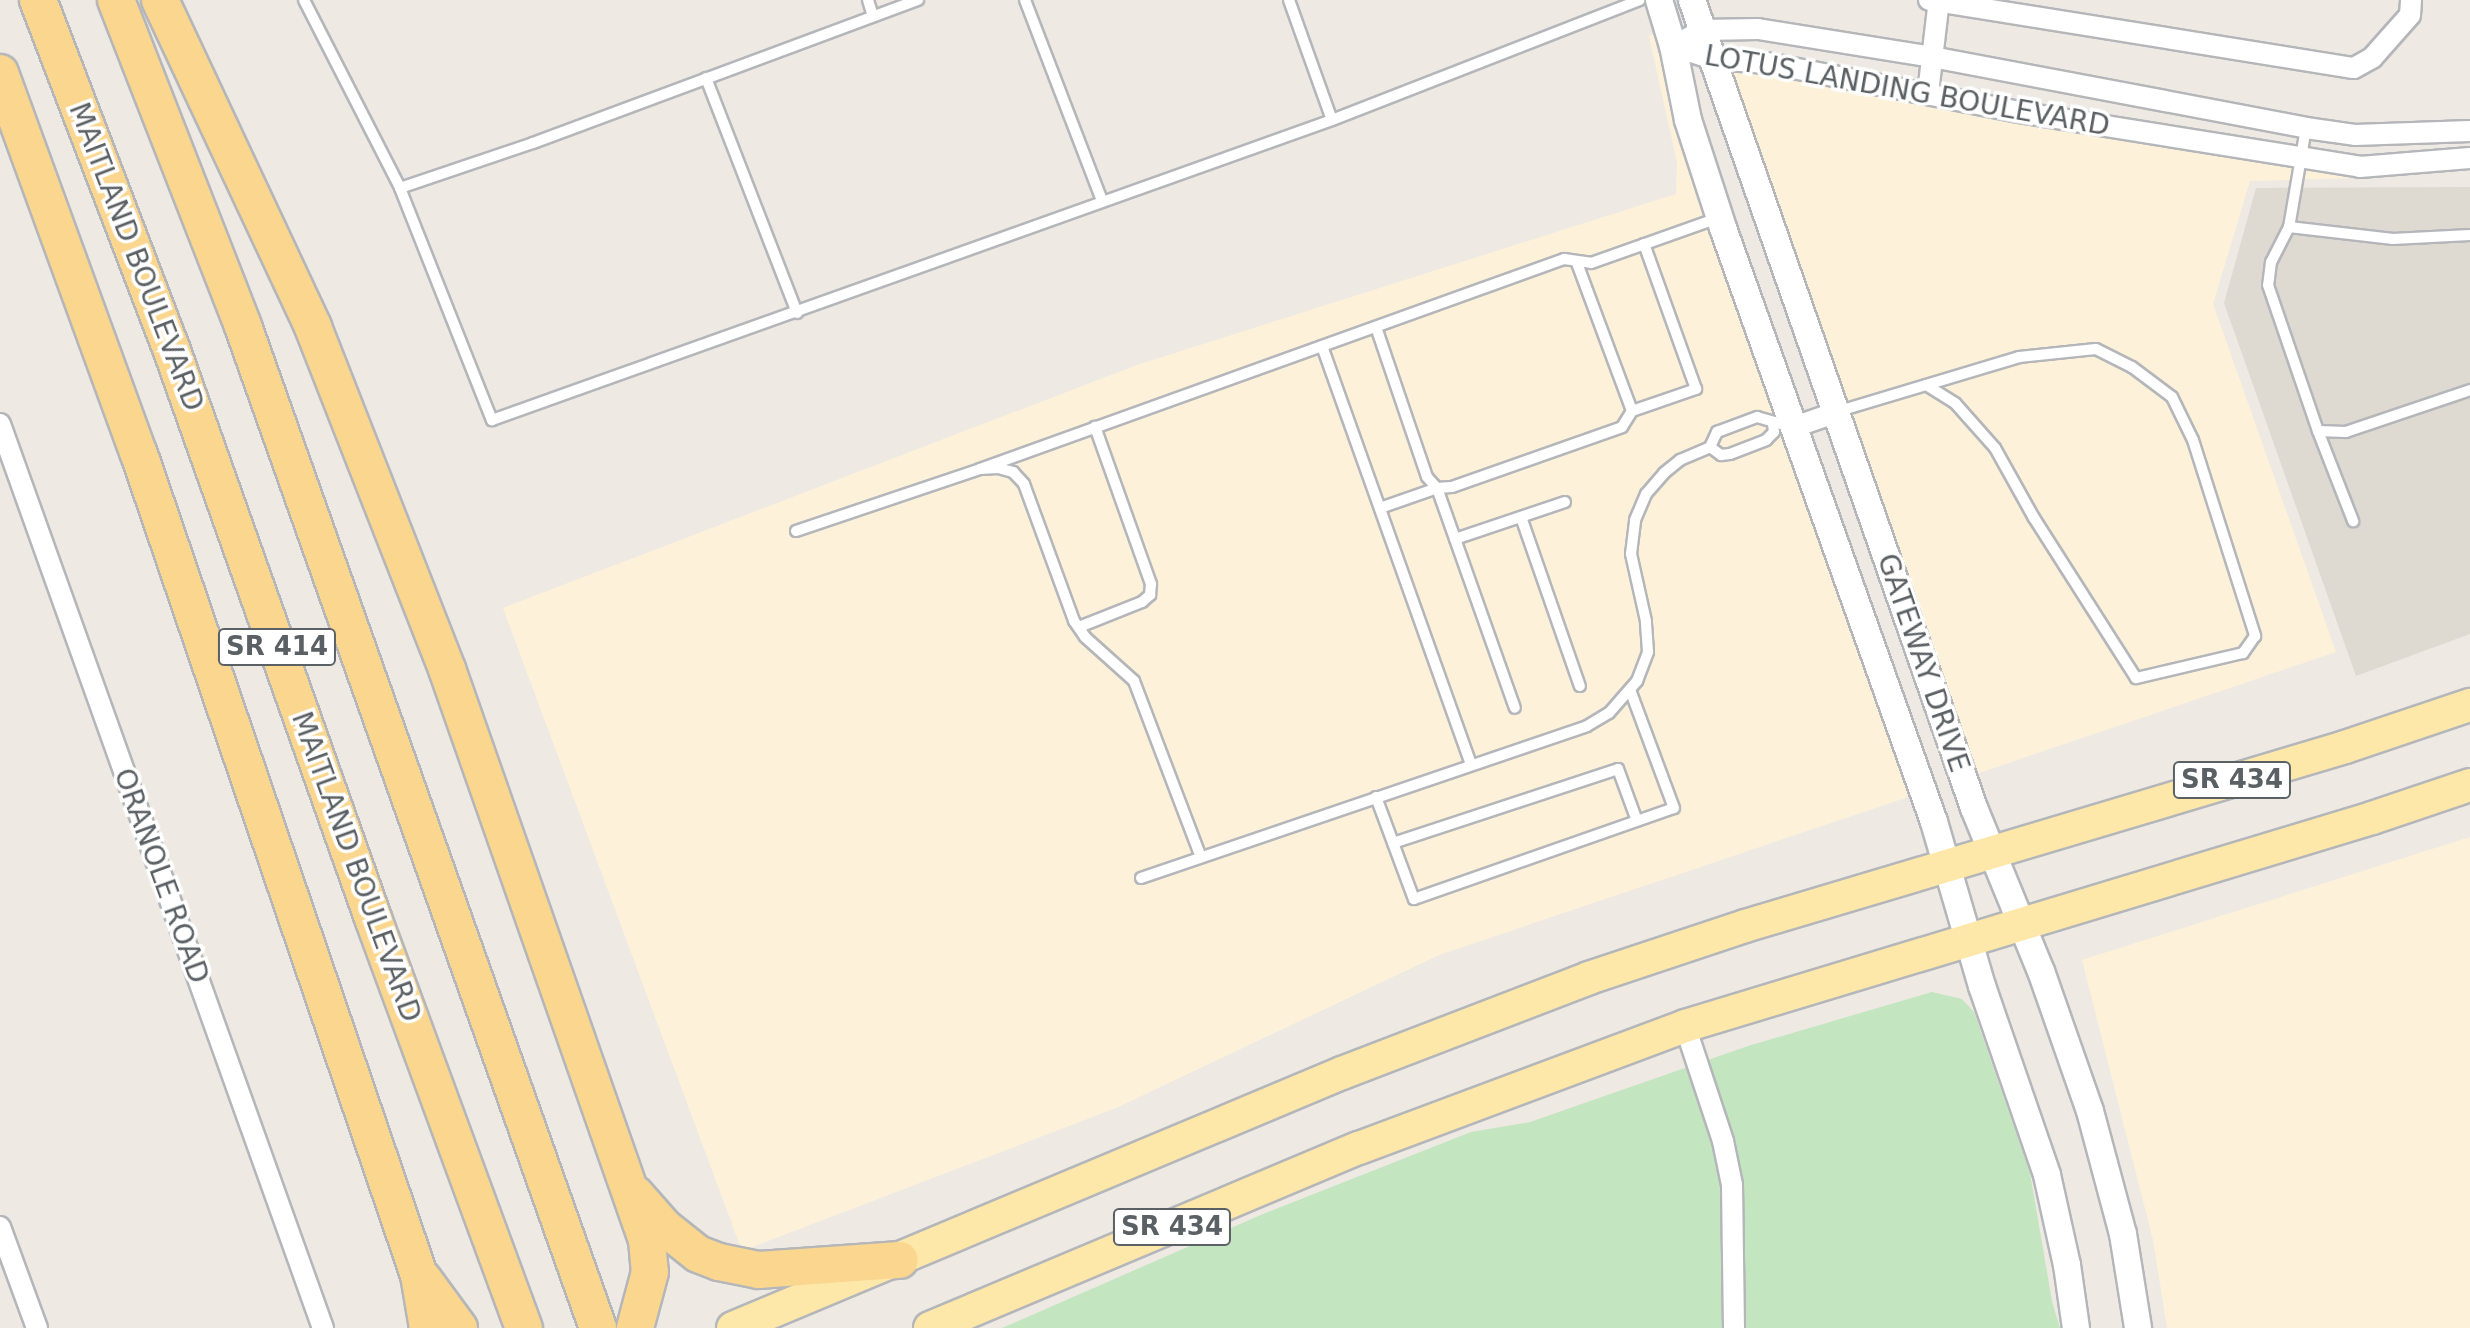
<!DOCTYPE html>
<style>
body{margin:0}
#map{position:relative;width:2470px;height:1328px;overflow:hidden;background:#eeeae3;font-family:"DejaVu Sans",sans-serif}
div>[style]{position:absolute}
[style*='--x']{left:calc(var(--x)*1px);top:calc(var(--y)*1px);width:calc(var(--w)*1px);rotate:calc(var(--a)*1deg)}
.commercial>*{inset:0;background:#fdf2d9}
.education>*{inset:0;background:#ded9d1}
.green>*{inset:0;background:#c3e5c0}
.roads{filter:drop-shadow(2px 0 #b4b6ba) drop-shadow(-2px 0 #b4b6ba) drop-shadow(0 2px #b4b6ba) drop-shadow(0 -2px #b4b6ba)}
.service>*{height:10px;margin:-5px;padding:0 5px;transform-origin:5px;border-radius:5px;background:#fff}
.minor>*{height:20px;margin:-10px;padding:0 10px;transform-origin:10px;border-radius:10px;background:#fff}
.tertiary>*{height:26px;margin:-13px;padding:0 13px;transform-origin:13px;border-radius:13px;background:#fff}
.primary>*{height:32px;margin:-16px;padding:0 16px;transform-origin:16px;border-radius:16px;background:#fde8a9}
.motorway>*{height:36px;margin:-18px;padding:0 18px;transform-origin:18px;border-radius:18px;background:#fad68e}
span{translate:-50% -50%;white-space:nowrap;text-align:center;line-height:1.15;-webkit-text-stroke:7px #fff;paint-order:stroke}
.shield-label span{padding:2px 6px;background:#fff;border:2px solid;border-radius:6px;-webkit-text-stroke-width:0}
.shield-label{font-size:26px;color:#5b6064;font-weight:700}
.street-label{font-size:28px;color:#5b6064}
</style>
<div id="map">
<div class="commercial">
<i style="clip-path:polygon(1656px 33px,1657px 53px,1662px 55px,1911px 796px,1439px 955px,1116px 1108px,742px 1251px,503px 608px,1137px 365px,1676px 194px,1677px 162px,1649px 36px)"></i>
<i style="clip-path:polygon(1731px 72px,1765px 74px,2015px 123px,2353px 178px,2250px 181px,2213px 304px,2336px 652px,1976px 774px)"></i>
<i style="clip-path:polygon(2470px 837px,2470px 1328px,2167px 1328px,2153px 1240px,2082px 960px)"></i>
</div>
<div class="education">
<i style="clip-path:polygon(2470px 187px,2470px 634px,2356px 676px,2224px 303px,2256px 188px)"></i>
</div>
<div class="green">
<i style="clip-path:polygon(1932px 992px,1962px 999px,1974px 1012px,2030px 1173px,2052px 1301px,2060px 1328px,1002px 1328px,1263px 1214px,1471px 1132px,1530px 1122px,1748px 1046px)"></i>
</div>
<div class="roads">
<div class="service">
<i style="--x:304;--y:0;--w:211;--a:62.9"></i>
<i style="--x:400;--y:188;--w:250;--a:68.4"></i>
<i style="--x:492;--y:420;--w:892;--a:-19.65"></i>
<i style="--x:1332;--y:120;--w:330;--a:-21.3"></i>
<i style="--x:868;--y:0;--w:17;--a:73"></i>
<i style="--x:1025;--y:0;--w:215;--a:69"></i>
<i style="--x:1289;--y:0;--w:127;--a:70.3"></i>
<i style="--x:706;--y:78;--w:252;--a:68.8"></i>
<i style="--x:2306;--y:128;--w:100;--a:99.7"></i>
<i style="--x:2289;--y:227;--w:105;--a:6.6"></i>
<i style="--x:2393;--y:239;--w:77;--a:-3"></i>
<i style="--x:400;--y:188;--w:140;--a:-18.7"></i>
<i style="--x:533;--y:143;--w:411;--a:-20.4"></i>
<i style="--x:2289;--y:227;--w:39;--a:117"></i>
<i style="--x:2271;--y:262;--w:23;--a:97"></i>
<i style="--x:2268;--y:285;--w:154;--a:71.1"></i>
<i style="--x:2318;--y:431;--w:28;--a:2"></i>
<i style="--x:2346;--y:432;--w:131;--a:-18.7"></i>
<i style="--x:1577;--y:263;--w:158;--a:69.6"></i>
<i style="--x:1632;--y:411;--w:68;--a:-19"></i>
<i style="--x:1696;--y:389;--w:154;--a:-109.7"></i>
<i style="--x:1376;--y:327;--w:158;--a:71.2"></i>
<i style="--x:1427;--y:477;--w:15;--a:48"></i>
<i style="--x:1437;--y:488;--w:15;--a:-4"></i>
<i style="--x:1452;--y:487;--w:180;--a:-19.4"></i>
<i style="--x:1622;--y:427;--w:19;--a:-58"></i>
<i style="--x:1322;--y:346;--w:444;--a:70.4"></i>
<i style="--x:1836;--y:412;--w:191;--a:-16.7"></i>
<i style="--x:2019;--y:357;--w:77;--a:-5.9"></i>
<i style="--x:2096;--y:349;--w:40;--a:26.6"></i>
<i style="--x:2132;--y:367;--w:50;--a:36.9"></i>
<i style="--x:2172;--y:397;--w:48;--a:64"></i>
<i style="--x:2193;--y:440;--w:206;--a:72.4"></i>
<i style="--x:2255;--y:636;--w:21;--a:125"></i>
<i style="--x:2243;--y:653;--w:110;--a:166.8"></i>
<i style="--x:2136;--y:678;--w:190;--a:-122.5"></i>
<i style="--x:2034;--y:518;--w:80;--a:-119.1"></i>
<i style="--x:1995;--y:448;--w:60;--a:-131.6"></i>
<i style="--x:1955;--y:403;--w:34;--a:-148"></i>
<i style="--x:2318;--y:431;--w:97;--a:68.7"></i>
<i style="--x:1710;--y:447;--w:17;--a:-65"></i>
<i style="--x:1717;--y:432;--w:43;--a:-20.6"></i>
<i style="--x:1757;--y:417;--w:36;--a:16"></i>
<i style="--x:1710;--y:447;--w:14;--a:36"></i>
<i style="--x:1721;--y:455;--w:9;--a:-6"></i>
<i style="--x:1730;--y:454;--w:39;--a:-21"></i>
<i style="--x:1766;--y:440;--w:11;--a:-45"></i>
<i style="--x:1774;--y:432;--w:8;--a:-97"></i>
<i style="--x:980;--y:469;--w:621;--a:-19.78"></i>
<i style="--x:1564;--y:259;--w:27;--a:8"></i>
<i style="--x:1591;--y:263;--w:135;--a:-19.5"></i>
<i style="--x:1380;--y:508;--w:60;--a:-19.3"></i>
<i style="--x:1437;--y:488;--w:233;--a:70.5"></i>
<i style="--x:1521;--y:517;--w:179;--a:70.8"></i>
<i style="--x:796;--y:531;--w:194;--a:-18.6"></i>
<i style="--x:980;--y:469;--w:18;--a:-3"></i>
<i style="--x:998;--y:468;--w:16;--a:15"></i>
<i style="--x:1013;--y:472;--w:16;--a:47"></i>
<i style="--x:1024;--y:484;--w:146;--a:69.9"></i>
<i style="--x:1074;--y:621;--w:19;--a:55"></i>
<i style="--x:1085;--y:637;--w:66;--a:41.9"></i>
<i style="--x:1134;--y:681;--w:188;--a:69.2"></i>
<i style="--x:1455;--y:539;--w:116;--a:-18.6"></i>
<i style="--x:1079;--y:627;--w:68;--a:-21.6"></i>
<i style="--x:1142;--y:602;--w:11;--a:-41"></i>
<i style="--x:1150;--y:595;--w:11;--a:-85"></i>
<i style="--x:1151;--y:584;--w:167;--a:-109.6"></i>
<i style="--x:1376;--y:797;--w:109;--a:69.6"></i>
<i style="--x:1414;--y:899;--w:275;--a:-19.3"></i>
<i style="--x:1674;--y:808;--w:126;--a:-110.4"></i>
<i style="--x:1393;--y:843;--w:237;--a:-18.2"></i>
<i style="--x:1618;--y:769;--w:55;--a:69.9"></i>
<i style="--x:1141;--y:878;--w:471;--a:-18.8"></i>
<i style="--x:1587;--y:726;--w:26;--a:-31"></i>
<i style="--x:1609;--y:713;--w:43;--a:-48.8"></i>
<i style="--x:1637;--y:681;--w:31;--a:-69"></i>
<i style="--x:1648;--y:652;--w:31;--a:-94"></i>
<i style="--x:1646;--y:621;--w:69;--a:-102.6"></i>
<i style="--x:1631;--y:554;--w:34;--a:-83"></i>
<i style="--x:1635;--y:520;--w:28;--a:-67"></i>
<i style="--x:1646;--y:494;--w:28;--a:-49"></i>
<i style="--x:1664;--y:473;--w:21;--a:-39"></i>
<i style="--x:1680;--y:460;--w:33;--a:-23"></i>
</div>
<div class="minor">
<i style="--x:1929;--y:0;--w:430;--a:9.1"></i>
<i style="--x:2354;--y:68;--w:21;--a:-29"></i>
<i style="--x:2372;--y:58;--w:57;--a:-48.5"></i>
<i style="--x:2410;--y:15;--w:15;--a:-86"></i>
<i style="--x:1673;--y:46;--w:34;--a:-28"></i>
<i style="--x:1703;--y:30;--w:55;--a:-1"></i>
<i style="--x:1758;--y:29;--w:176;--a:9.1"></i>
<i style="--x:1932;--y:57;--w:381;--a:10.7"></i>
<i style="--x:2306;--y:128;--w:49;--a:8.1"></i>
<i style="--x:2355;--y:135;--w:115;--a:-2"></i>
<i style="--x:1673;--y:46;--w:42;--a:18"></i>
<i style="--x:1713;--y:59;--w:54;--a:4.2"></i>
<i style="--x:1767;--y:63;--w:256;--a:11"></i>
<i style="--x:2018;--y:112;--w:346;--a:9.1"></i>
<i style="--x:2360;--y:167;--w:110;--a:-4.7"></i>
<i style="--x:1928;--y:93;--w:94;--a:-83.3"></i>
<i style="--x:0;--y:424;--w:960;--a:70.34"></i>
<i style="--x:1794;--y:427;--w:43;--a:-18.9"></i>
<i style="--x:1685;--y:1026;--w:121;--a:71.7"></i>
<i style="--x:1723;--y:1141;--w:45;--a:78.4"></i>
<i style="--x:1732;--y:1185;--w:143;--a:89.2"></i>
<i style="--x:0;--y:1227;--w:108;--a:69.9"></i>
</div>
<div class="tertiary">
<i style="--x:1659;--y:0;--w:48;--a:73.1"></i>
<i style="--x:1673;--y:46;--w:76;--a:78.5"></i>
<i style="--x:1688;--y:120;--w:114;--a:72"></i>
<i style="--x:1723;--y:228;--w:630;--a:70.44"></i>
<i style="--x:1934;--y:822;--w:171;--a:73.7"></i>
<i style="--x:1982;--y:986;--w:200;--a:71"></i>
<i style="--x:2047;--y:1175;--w:92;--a:77.5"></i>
<i style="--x:2067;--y:1265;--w:64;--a:81.9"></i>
<i style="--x:1692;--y:0;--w:856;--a:70.76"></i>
<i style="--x:1974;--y:808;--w:176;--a:67.7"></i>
<i style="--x:2041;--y:971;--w:148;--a:70.7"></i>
<i style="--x:2090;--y:1111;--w:127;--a:75"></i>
<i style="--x:2123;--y:1234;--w:95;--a:80.9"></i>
</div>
<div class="primary">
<i style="--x:733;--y:1328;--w:660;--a:-22.72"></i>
<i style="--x:1342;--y:1073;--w:265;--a:-21"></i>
<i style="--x:1589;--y:978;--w:164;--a:-18.4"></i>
<i style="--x:1745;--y:926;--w:626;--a:-16.61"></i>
<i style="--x:2345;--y:747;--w:132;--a:-18.6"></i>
<i style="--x:930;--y:1328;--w:465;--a:-22.8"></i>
<i style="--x:1359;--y:1148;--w:348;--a:-20.5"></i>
<i style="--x:1685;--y:1026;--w:718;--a:-16.84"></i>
<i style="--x:2372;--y:818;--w:103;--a:-18.6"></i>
</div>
<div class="motorway">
<i style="--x:38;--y:0;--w:369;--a:69.1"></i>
<i style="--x:170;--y:345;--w:608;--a:70.49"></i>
<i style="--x:373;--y:918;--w:437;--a:69.8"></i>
<i style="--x:116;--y:0;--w:350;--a:68.7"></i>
<i style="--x:243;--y:326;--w:1063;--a:70.49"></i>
<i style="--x:160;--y:0;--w:361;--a:64.9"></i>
<i style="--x:313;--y:327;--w:367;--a:68.6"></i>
<i style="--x:447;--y:669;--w:605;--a:70.7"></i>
<i style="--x:647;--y:1240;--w:32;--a:85"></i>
<i style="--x:650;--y:1272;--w:58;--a:105"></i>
<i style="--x:0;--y:73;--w:406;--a:70"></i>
<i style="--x:139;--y:454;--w:867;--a:71.17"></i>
<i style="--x:419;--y:1275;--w:54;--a:80.4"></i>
<i style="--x:636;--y:1195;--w:43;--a:48.8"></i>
<i style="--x:664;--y:1227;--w:43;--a:38.5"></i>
<i style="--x:698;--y:1254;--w:22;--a:21"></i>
<i style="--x:719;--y:1262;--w:41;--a:11.3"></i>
<i style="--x:759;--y:1270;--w:141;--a:-4.1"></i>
<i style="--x:423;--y:1279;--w:61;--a:53.7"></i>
</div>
</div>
<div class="shield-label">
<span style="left:277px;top:647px">SR 414</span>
<span style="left:2232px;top:780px">SR 434</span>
<span style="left:1172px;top:1227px">SR 434</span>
</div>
<div class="street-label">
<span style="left:1907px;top:91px;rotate:10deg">LOTUS LANDING BOULEVARD</span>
<span style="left:136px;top:257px;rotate:69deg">MAITLAND BOULEVARD</span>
<span style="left:1923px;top:663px;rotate:71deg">GATEWAY DRIVE</span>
<span style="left:356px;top:867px;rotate:70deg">MAITLAND BOULEVARD</span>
<span style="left:161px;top:876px;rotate:70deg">ORANOLE ROAD</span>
</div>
</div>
